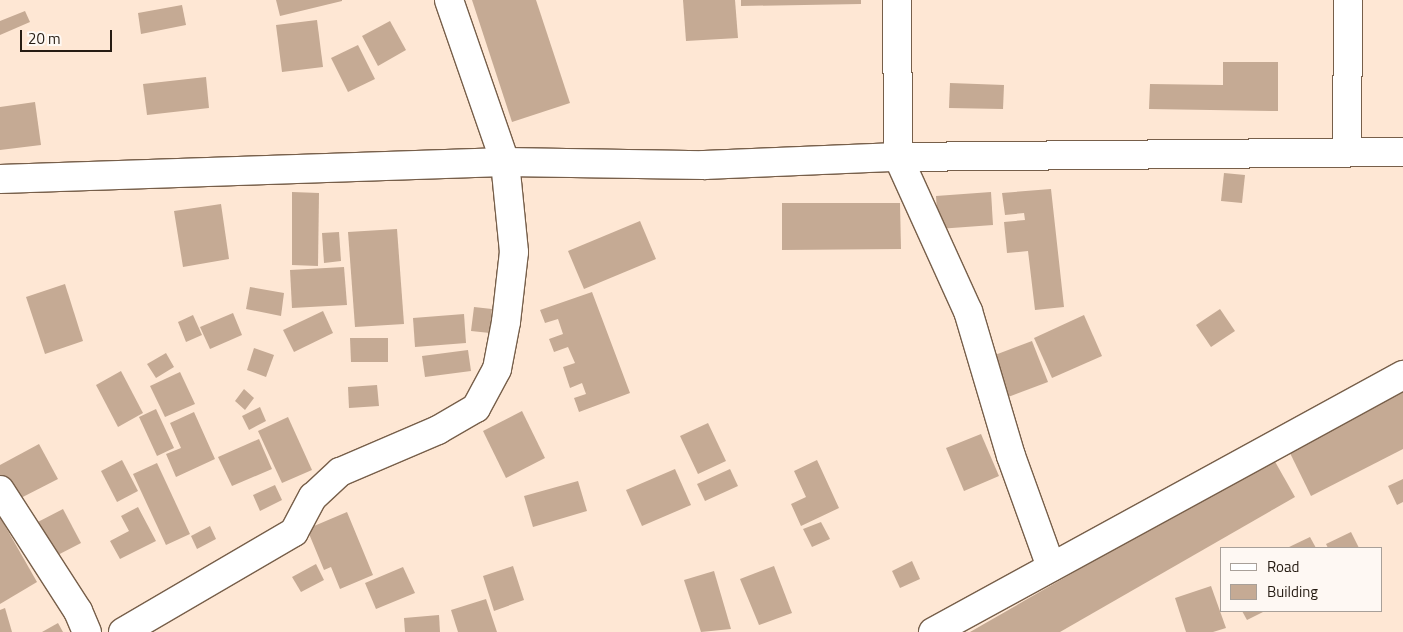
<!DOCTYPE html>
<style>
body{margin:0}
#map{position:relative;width:1403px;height:632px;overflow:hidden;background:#fee7d4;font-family:"Titillium Web",sans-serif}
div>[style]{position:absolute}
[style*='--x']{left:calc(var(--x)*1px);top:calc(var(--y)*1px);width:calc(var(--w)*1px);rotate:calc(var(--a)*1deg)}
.building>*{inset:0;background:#c5aa94}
.roads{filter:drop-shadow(1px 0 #775f4a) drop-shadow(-1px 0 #775f4a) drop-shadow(0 1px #775f4a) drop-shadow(0 -1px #775f4a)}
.street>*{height:28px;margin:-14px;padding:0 14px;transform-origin:14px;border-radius:14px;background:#fff}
.secondary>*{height:28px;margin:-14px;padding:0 14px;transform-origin:14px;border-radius:14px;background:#fff}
span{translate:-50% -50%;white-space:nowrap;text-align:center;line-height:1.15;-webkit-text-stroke:4px #fef8f3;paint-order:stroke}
.legend{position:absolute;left:1220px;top:547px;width:162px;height:65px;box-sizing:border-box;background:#fef8f3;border:1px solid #a8a099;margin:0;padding:6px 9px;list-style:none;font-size:15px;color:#261c13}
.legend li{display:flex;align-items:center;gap:10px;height:25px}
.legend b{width:25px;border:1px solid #a8a099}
.scale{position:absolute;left:20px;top:30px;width:92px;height:22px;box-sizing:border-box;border:2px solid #261c13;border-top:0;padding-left:6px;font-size:15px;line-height:18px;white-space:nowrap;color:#261c13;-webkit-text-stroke:4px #fef8f3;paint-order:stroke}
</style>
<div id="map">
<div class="building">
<i style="clip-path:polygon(276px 0,342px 0,342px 1px,280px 16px)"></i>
<i style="clip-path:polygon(472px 0,536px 0,570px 103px,512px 122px)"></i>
<i style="clip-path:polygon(683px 0,735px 0,738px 38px,686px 41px)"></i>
<i style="clip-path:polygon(741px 0,861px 0,861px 4px,741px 6px)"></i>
<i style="clip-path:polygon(182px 5px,186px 25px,141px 34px,138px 13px)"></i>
<i style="clip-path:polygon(25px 11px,30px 22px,0 35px,0 21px)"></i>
<i style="clip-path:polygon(317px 20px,323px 67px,282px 72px,276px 25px)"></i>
<i style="clip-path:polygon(390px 21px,406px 50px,378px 66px,362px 36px)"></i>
<i style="clip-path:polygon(358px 45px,375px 79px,348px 92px,331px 58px)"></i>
<i style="clip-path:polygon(1223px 62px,1278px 62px,1278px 111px,1149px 109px,1150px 84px,1223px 85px)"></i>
<i style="clip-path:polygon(206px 77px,209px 108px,147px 115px,143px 84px)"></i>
<i style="clip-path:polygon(950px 83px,1004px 85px,1003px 109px,949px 108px)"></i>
<i style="clip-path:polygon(35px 102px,41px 145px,0 150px,0 107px)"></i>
<i style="clip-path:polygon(1224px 173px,1245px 175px,1242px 203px,1221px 201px)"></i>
<i style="clip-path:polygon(1051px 189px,1064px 307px,1035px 310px,1028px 251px,1007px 253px,1004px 222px,1025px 220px,1024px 213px,1005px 215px,1002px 193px)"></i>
<i style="clip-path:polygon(292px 192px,319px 193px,318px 266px,292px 265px)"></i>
<i style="clip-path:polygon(991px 192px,993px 225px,938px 229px,936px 196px)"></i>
<i style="clip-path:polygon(782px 203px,900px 203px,901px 249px,782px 250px)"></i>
<i style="clip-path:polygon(221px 204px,229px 259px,183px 267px,174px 211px)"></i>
<i style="clip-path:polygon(640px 221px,656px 259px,584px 289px,568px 251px)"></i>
<i style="clip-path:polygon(397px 229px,404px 324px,355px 327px,348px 232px)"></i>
<i style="clip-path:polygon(339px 232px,341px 261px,324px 263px,322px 233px)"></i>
<i style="clip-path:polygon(344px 267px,347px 305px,292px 308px,290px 270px)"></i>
<i style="clip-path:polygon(65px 284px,83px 341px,45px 354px,26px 297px)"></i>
<i style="clip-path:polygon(250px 287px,284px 293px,281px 316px,246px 309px)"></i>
<i style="clip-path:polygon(592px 292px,630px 393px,579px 412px,574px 398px,586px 394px,582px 383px,570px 388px,563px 367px,575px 363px,568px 347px,554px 352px,549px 339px,563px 334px,558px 319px,545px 323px,540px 310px)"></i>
<i style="clip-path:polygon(474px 307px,492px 309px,490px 333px,471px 331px)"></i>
<i style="clip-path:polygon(1220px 309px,1235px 331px,1211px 347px,1196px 325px)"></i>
<i style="clip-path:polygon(323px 311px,333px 333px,294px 352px,283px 330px)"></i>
<i style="clip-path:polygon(233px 313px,242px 335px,210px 349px,200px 327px)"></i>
<i style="clip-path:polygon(464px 314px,466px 343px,415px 347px,413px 318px)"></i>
<i style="clip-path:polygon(193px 315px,202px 335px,186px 342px,178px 322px)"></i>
<i style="clip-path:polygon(1084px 315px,1102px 356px,1052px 378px,1034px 338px)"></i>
<i style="clip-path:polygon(350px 338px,388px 338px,388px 362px,351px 362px)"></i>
<i style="clip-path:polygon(1032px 341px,1048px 382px,1003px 399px,987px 358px)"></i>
<i style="clip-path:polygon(254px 348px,274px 355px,266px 377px,247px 370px)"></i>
<i style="clip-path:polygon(468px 350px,471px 371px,425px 377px,422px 356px)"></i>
<i style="clip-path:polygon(166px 353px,174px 367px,156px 378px,147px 364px)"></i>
<i style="clip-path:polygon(121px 371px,143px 413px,118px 427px,96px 385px)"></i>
<i style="clip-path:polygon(180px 372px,195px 404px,165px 417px,150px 386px)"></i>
<i style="clip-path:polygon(377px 385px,379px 406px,349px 408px,348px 387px)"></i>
<i style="clip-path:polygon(244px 389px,254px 398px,245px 410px,235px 401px)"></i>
<i style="clip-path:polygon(1403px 392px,1403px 449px,1311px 496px,1289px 451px)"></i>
<i style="clip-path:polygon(260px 407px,266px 421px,249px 430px,242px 416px)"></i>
<i style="clip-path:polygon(156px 409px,174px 448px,157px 456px,139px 417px)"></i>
<i style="clip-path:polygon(522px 411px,545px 458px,506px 478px,483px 431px)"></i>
<i style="clip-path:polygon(194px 412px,215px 459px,176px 477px,166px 454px,181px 448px,170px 423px)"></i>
<i style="clip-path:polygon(288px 417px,312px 470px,282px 483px,258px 431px)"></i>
<i style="clip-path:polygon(708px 423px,726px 461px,698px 474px,680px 436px)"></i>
<i style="clip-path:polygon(981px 434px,999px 476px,964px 491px,946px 448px)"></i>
<i style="clip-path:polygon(259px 439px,272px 469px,232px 486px,218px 457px)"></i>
<i style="clip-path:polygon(39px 444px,58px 479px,11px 503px,0 482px,0 465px)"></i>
<i style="clip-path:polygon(1273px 458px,1295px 497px,1060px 632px,970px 632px)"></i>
<i style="clip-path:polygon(122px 460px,138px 491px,117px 502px,101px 471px)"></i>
<i style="clip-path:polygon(817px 460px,839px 508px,801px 526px,791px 504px,806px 497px,794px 471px)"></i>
<i style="clip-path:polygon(157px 463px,190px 534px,166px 545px,133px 474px)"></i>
<i style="clip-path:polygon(675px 469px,691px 505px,642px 526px,626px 490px)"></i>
<i style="clip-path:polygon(730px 469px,738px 486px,705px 501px,697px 484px)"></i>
<i style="clip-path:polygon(1403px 479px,1403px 502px,1397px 505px,1388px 486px)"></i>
<i style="clip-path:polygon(578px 481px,587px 511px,533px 527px,524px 496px)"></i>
<i style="clip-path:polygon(275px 485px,282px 500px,260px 511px,253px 495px)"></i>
<i style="clip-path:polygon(138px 507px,156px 541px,120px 559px,110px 541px,129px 531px,121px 516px)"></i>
<i style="clip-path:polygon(63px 509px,81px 543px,50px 559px,32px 525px)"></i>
<i style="clip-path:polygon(347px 512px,373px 575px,340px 589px,331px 567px,324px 570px,307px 529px)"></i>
<i style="clip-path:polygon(0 517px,37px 582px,0 604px)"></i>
<i style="clip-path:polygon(821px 522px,830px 539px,812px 547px,803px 529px)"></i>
<i style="clip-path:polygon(210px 526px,216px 539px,197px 549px,191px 536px)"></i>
<i style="clip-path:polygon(1351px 532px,1359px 548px,1328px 548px,1326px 544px)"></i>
<i style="clip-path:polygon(1310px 537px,1316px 548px,1287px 548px)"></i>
<i style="clip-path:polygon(912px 561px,920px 579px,900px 588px,892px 571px)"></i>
<i style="clip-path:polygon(316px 564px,324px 580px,301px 592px,292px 577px)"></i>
<i style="clip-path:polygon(513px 566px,524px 600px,494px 611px,483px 576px)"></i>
<i style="clip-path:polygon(774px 566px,792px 613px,759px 625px,740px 579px)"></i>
<i style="clip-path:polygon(403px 567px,415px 593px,376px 609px,365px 583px)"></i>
<i style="clip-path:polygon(714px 571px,731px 629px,701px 632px,684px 580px)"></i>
<i style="clip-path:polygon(1211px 586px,1226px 628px,1213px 632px,1186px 632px,1175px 598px)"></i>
<i style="clip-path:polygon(486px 599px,497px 632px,458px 632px,451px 610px)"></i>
<i style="clip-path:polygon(5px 608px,12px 632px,0 632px,0 610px)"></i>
<i style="clip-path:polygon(1242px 611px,1265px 611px,1247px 620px)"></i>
<i style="clip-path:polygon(439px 615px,440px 632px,405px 632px,404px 618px)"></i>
<i style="clip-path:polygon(58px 623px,63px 632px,42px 632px)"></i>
</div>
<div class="roads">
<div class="street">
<i style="--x:897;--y:0;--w:157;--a:89.6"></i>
<i style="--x:898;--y:157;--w:169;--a:65.6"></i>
<i style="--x:968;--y:311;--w:151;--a:73.5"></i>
<i style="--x:1011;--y:456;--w:118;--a:70.2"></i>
<i style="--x:1347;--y:151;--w:151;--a:-89.6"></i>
<i style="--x:0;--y:490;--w:144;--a:57.2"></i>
<i style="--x:78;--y:611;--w:23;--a:67"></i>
<i style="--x:123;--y:632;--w:198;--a:-30.3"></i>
<i style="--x:294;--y:532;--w:40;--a:-62"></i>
<i style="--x:313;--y:497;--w:37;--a:-43"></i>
<i style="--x:340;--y:472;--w:107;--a:-23.2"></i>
<i style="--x:438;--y:430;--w:44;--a:-30.1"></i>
<i style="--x:476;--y:408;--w:44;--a:-61.7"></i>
<i style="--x:497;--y:369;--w:48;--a:-79.2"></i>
<i style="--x:506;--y:322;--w:70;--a:-83.5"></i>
<i style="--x:514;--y:252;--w:90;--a:-95.7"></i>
<i style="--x:505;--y:162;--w:171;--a:-109.1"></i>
<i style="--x:933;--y:632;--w:536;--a:-28.67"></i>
</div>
<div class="secondary">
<i style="--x:0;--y:179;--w:505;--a:-1.93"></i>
<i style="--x:505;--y:162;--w:199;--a:0.9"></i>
<i style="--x:704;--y:165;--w:194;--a:-2.4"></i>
<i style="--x:898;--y:157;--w:505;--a:-0.57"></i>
</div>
</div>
<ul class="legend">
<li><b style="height:6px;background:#fff"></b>Road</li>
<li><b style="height:14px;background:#c5aa94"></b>Building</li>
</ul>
<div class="scale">20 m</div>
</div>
